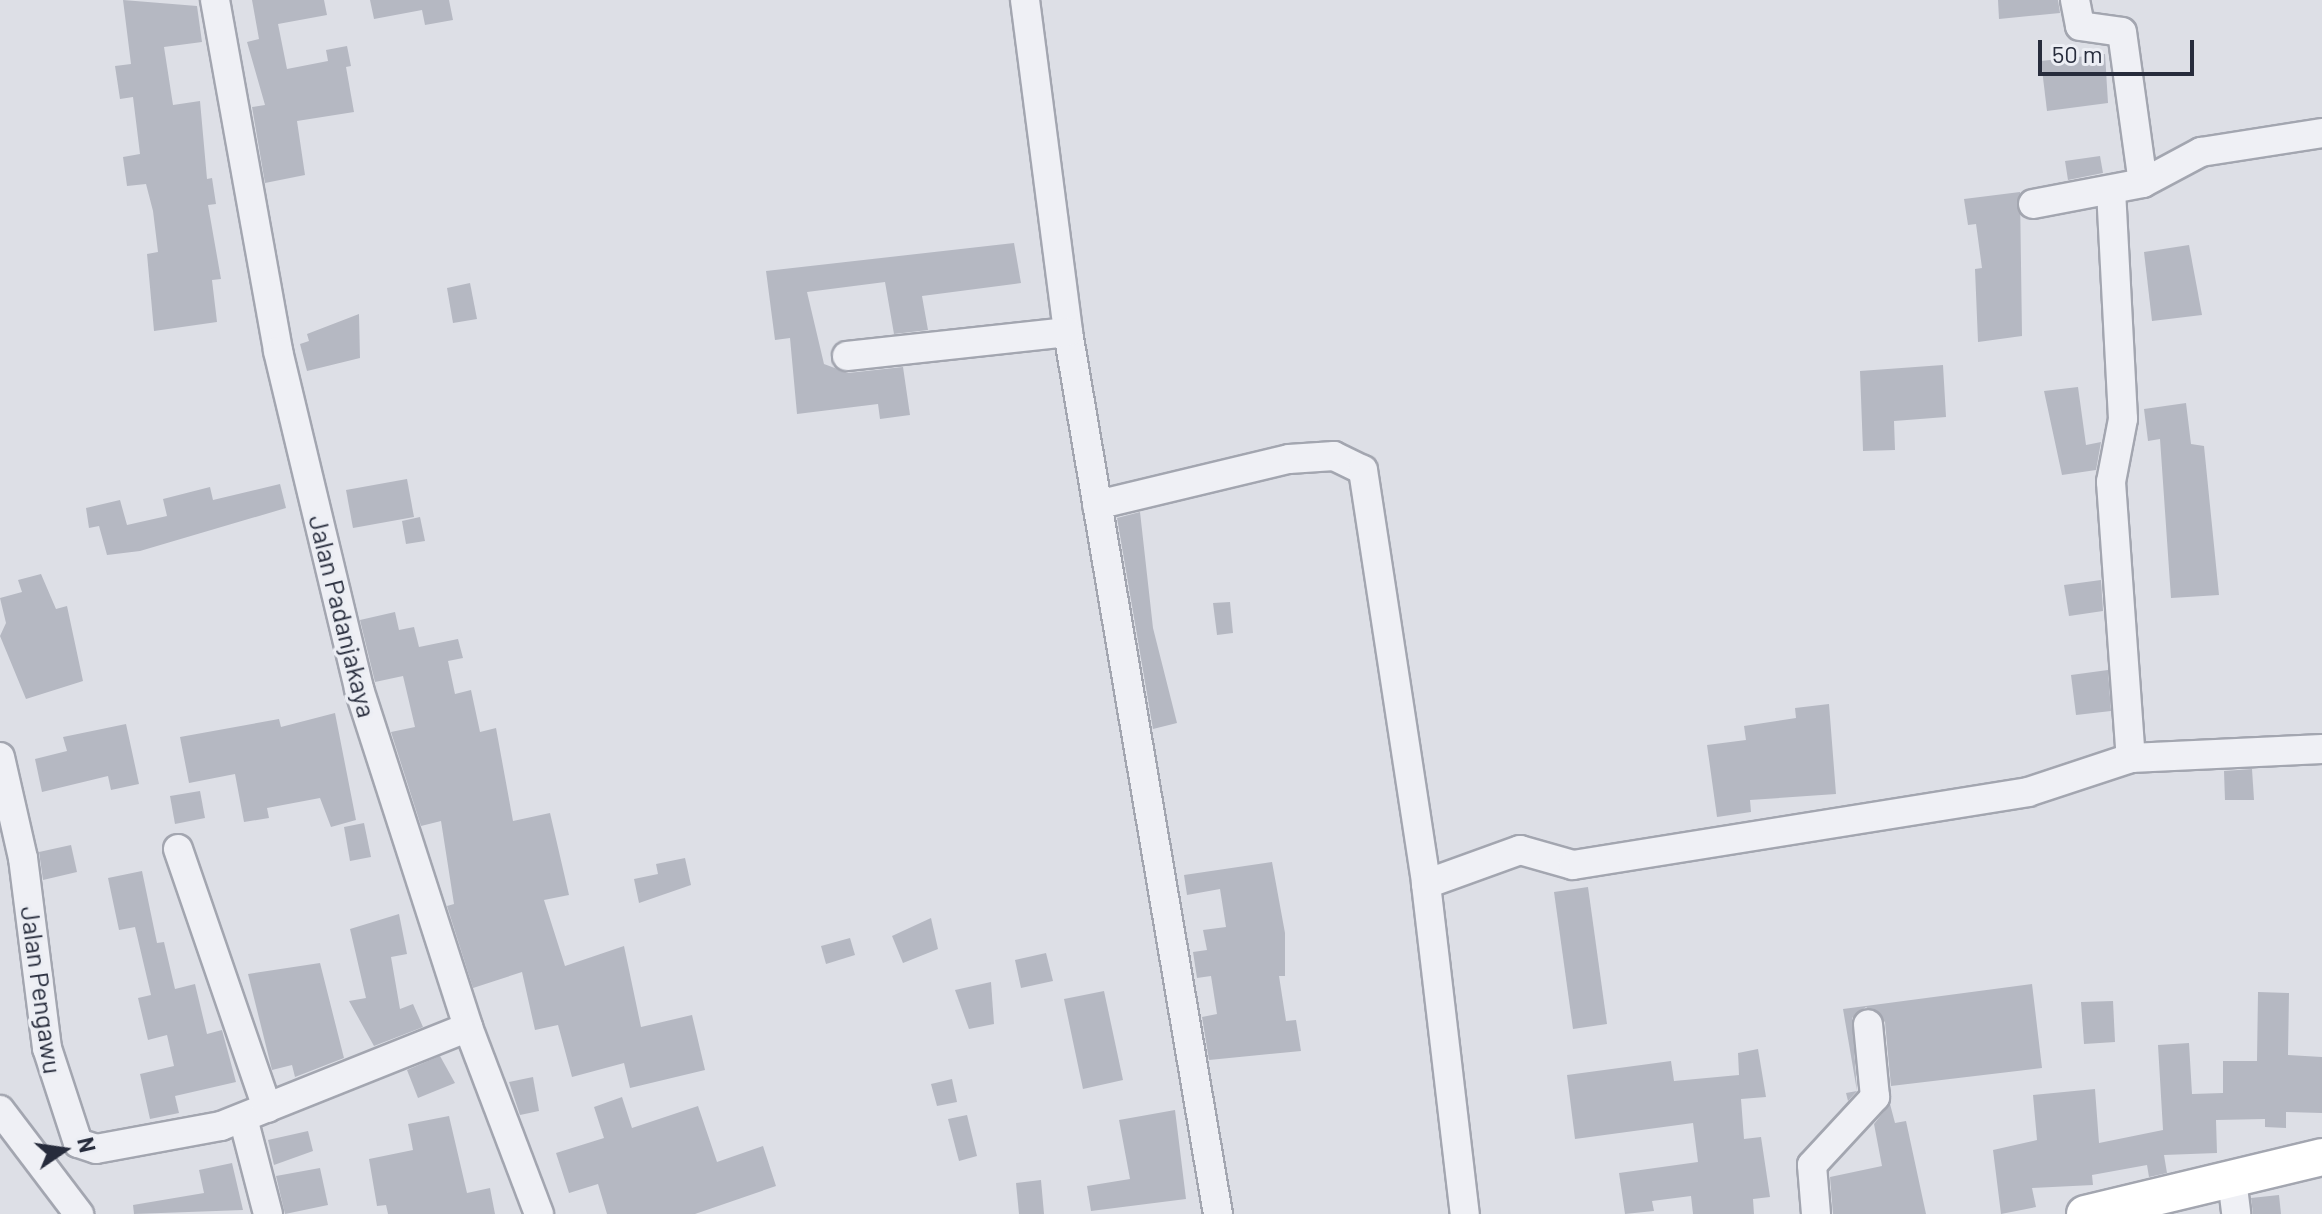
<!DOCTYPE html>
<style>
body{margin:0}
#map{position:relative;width:2322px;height:1214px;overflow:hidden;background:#dddfe6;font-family:Barlow,sans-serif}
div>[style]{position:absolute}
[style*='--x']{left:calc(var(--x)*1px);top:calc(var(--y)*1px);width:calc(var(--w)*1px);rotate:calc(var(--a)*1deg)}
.building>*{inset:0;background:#b5b8c2}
.roads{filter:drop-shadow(2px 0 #a3a6b0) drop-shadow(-2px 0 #a3a6b0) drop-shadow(0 2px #a3a6b0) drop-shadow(0 -2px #a3a6b0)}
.minor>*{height:28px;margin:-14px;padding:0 14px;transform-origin:14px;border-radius:14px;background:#eff0f5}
.major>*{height:36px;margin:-18px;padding:0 18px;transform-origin:18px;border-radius:18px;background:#fff}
span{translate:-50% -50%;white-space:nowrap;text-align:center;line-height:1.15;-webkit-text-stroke:7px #eceef4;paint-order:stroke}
.street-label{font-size:26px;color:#272c3c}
.north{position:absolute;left:24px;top:1110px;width:80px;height:80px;-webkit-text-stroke:6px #eceef4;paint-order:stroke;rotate:77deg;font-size:22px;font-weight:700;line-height:32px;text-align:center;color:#272c3c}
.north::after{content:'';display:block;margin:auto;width:28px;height:36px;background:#272c3c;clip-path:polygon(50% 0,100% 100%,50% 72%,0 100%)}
.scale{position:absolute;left:2038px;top:40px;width:156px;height:36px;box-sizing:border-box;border:4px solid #272c3c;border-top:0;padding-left:10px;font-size:24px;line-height:28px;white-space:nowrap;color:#272c3c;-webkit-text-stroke:6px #eceef4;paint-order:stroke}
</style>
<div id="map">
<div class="building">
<i style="clip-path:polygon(123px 0,197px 6px,202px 42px,164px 47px,173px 105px,200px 101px,207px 179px,212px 178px,216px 204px,208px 205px,221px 279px,212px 280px,217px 322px,154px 331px,147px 254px,158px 252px,153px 211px,146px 184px,127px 186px,123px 157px,140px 154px,133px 97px,120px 99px,115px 66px,131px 64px)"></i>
<i style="clip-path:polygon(252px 0,324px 0,327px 15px,278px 24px,287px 69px,328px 61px,326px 50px,347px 46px,351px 66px,346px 67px,354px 112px,297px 121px,305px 175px,265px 183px,252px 107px,265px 105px,247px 42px,259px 39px)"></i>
<i style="clip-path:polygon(370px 0,449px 0,453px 20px,425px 25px,422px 10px,374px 19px)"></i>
<i style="clip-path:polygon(1998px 0,2058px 0,2060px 13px,1999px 19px)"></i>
<i style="clip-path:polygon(2105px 54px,2108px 103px,2047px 111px,2041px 61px)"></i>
<i style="clip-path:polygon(2100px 156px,2103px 173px,2068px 180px,2065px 161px)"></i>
<i style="clip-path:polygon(2020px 192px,2022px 336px,1978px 342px,1975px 269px,1982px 268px,1976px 224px,1968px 225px,1964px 199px)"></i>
<i style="clip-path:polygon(1014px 243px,1021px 283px,922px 296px,928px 330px,894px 334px,885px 282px,807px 292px,824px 364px,848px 373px,903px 367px,910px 415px,880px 419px,878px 404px,797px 414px,790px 338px,775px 340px,766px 271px)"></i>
<i style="clip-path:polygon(2189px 245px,2202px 315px,2152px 321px,2144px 252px)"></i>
<i style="clip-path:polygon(470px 283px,477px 319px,453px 323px,447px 288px)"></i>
<i style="clip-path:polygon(359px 314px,360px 358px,307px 371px,300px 344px,309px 341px,307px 334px)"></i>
<i style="clip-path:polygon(1943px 365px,1946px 417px,1894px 421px,1895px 450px,1863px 451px,1860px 371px)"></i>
<i style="clip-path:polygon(2078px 387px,2086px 445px,2101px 442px,2096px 470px,2062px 475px,2044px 391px)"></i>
<i style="clip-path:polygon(2186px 403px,2191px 444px,2204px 446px,2219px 595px,2171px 598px,2160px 439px,2148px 441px,2144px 409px)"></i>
<i style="clip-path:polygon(407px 479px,414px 517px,353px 528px,346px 490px)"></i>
<i style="clip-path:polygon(280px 484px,286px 508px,140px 551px,107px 555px,99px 526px,89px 528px,86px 508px,120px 500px,127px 525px,167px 516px,163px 499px,210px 487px,213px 500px)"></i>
<i style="clip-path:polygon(1140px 512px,1153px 628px,1177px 723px,1153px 729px,1117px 518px)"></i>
<i style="clip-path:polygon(420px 517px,425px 541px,406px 544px,402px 521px)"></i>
<i style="clip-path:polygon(41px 574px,56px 609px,67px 606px,83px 681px,26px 699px,0 636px,6px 623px,0 598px,22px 592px,18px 580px)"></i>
<i style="clip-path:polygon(2101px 580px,2103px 611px,2069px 616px,2064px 585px)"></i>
<i style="clip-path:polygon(1230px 602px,1233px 633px,1217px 635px,1213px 603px)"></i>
<i style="clip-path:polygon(395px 612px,399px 630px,414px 627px,419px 647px,458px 639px,463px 658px,448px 661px,455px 694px,471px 690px,480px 732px,496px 728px,513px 821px,550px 813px,569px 895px,544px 900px,565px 966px,624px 946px,641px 1027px,692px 1015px,705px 1070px,630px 1088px,624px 1063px,572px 1077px,558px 1025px,535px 1030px,522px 972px,473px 988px,447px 906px,454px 904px,441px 821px,421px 826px,391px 732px,415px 727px,403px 676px,375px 682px,360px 620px)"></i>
<i style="clip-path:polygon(2108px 670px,2111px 711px,2076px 715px,2071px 675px)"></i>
<i style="clip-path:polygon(1829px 704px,1836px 794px,1750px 800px,1751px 812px,1717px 817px,1707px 745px,1746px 740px,1744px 726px,1796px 718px,1795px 708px)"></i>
<i style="clip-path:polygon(335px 713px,356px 820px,331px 827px,320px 798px,267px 808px,269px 818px,244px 822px,235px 774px,189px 783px,180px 737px,279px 719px,281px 727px)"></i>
<i style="clip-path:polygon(126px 724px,139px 784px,111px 790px,108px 776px,42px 792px,35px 759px,67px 751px,63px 737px)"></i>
<i style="clip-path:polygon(2252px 769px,2254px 800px,2225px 800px,2224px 771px)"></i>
<i style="clip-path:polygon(200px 791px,205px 818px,175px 824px,170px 796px)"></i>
<i style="clip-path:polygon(364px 823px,371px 857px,350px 861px,344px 827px)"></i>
<i style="clip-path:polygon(71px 845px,77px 872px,43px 880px,39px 852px)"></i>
<i style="clip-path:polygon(685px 858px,691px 885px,639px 903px,634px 879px,658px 874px,656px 864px)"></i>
<i style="clip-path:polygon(1272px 862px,1285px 933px,1285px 976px,1279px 976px,1286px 1021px,1296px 1020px,1301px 1051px,1209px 1060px,1202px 1017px,1217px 1014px,1211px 976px,1197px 978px,1193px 952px,1207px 950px,1203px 930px,1226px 927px,1220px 889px,1187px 895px,1184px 875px)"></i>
<i style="clip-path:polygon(142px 871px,157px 943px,164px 942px,175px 989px,195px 984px,207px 1034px,222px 1030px,236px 1082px,175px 1096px,179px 1113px,150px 1119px,140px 1074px,174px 1066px,167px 1035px,148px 1040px,138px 998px,151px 995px,135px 927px,119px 930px,108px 878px)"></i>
<i style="clip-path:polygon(1588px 887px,1607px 1024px,1573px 1029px,1554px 892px)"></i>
<i style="clip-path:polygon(399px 914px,407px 954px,391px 957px,400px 1009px,413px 1004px,423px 1027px,374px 1046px,349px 1001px,366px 998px,350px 929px)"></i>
<i style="clip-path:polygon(931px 918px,938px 949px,903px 963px,892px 936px)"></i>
<i style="clip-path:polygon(850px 938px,855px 955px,826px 964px,821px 946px)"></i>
<i style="clip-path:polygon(1046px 953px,1053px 981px,1021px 988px,1015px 960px)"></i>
<i style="clip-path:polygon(320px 963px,344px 1058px,295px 1077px,292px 1065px,272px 1070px,248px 974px)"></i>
<i style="clip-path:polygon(991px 982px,994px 1024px,969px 1029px,955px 990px)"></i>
<i style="clip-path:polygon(2032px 984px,2042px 1068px,1891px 1086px,1885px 1022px,1866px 1007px,1852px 1018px,1857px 1091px,1848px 1101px,1846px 1093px,1857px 1091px,1843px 1009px)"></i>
<i style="clip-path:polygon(1104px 991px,1123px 1080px,1083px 1089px,1064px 999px)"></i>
<i style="clip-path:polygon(2258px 992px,2289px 993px,2288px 1055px,2322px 1057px,2322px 1113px,2286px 1112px,2286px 1128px,2265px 1127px,2265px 1119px,2216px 1120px,2217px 1153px,2164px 1155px,2167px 1173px,2149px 1177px,2147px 1165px,2092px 1175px,2093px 1185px,2032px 1188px,2036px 1207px,2001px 1214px,1993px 1150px,2037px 1140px,2033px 1095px,2095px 1089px,2099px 1143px,2163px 1130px,2158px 1045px,2189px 1043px,2192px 1094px,2223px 1093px,2223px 1061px,2257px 1061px)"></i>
<i style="clip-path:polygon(2113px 1001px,2115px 1042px,2084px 1044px,2081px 1002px)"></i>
<i style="clip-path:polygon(1758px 1049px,1766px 1097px,1741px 1099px,1744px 1139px,1761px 1137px,1770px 1197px,1753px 1199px,1754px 1214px,1693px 1214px,1691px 1196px,1652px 1201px,1654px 1211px,1625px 1214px,1619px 1173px,1698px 1162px,1693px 1123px,1575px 1139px,1567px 1075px,1671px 1061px,1674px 1081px,1739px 1075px,1738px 1053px)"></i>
<i style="clip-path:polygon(440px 1056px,455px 1083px,418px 1098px,407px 1070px)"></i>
<i style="clip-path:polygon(533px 1077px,539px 1111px,520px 1115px,509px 1082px)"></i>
<i style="clip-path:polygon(952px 1079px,957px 1102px,937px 1106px,931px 1084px)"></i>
<i style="clip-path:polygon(622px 1097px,632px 1128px,698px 1106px,717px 1162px,763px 1146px,776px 1186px,695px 1214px,607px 1214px,598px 1184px,569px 1193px,556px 1153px,604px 1138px,594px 1107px)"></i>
<i style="clip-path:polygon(1890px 1104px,1895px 1123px,1906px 1121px,1926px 1214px,1833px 1214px,1830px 1177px,1882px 1166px,1874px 1124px)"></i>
<i style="clip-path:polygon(1175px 1110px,1186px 1199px,1091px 1211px,1087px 1186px,1130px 1179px,1119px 1120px)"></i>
<i style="clip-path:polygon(967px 1115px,977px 1156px,959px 1161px,948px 1119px)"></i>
<i style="clip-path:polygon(449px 1116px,467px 1193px,490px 1188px,495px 1214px,388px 1214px,386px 1205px,377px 1206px,369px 1159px,413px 1150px,408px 1124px)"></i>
<i style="clip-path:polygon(308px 1131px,313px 1151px,274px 1165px,268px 1140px)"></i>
<i style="clip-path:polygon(232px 1163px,243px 1210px,134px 1214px,133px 1205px,204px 1193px,199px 1170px)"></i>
<i style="clip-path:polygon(320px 1168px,328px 1205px,285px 1214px,276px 1176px)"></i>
<i style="clip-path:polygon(1041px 1180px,1044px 1214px,1019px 1214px,1016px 1183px)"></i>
<i style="clip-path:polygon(2279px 1195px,2281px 1214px,2253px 1214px,2251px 1198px)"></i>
</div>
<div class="roads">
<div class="minor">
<i style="--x:215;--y:0;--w:357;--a:79.8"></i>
<i style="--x:278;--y:351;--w:348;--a:76.5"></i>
<i style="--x:359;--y:689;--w:355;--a:72.1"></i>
<i style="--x:468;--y:1027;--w:200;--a:69.2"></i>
<i style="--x:1025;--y:0;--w:335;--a:82.6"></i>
<i style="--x:1068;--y:332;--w:895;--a:80.35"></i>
<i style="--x:2075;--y:0;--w:26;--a:79"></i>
<i style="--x:2080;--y:26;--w:42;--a:8.1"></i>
<i style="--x:2122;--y:32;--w:152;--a:82.1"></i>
<i style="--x:2111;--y:190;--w:229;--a:87"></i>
<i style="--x:2123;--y:419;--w:64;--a:100.8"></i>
<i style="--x:2111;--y:482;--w:277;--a:85.9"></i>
<i style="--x:2033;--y:204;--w:112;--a:-10.8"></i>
<i style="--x:2143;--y:183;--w:66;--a:-28.1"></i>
<i style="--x:2201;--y:152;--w:122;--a:-8.9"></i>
<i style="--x:847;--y:356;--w:222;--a:-6.2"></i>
<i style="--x:1097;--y:505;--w:197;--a:-13.5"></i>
<i style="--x:1289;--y:459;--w:45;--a:-3.8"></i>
<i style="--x:1334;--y:456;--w:32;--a:26"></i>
<i style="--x:1363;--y:470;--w:419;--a:81.3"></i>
<i style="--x:1426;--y:884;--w:332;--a:83.3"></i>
<i style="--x:0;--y:757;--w:104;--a:77.2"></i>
<i style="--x:23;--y:858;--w:192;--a:82.8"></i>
<i style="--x:47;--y:1048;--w:100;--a:71.9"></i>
<i style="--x:78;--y:1143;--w:19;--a:18"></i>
<i style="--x:96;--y:1149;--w:127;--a:-10.4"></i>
<i style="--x:221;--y:1126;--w:266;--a:-21.8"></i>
<i style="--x:178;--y:849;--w:274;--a:71"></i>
<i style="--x:1426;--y:884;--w:100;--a:-19.9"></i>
<i style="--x:1520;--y:850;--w:55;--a:15.8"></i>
<i style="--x:1573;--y:865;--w:461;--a:-9.1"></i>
<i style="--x:2028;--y:792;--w:108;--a:-18.3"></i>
<i style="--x:2131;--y:758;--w:191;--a:-2.7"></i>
<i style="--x:0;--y:1110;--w:131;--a:52.8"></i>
<i style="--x:243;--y:1118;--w:99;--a:75.4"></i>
<i style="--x:2232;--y:1179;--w:35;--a:83"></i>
<i style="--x:1816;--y:1214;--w:49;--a:-94.7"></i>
<i style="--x:1812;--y:1165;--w:93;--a:-47.2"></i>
<i style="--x:1875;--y:1097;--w:73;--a:-95.5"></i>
</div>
<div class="major">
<i style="--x:2085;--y:1214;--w:244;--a:-13.5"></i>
</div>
</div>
<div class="street-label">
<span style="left:343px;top:616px;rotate:76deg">Jalan Padanjakaya</span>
<span style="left:42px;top:990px;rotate:82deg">Jalan Pengawu</span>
</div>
<div class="north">N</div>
<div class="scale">50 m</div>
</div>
